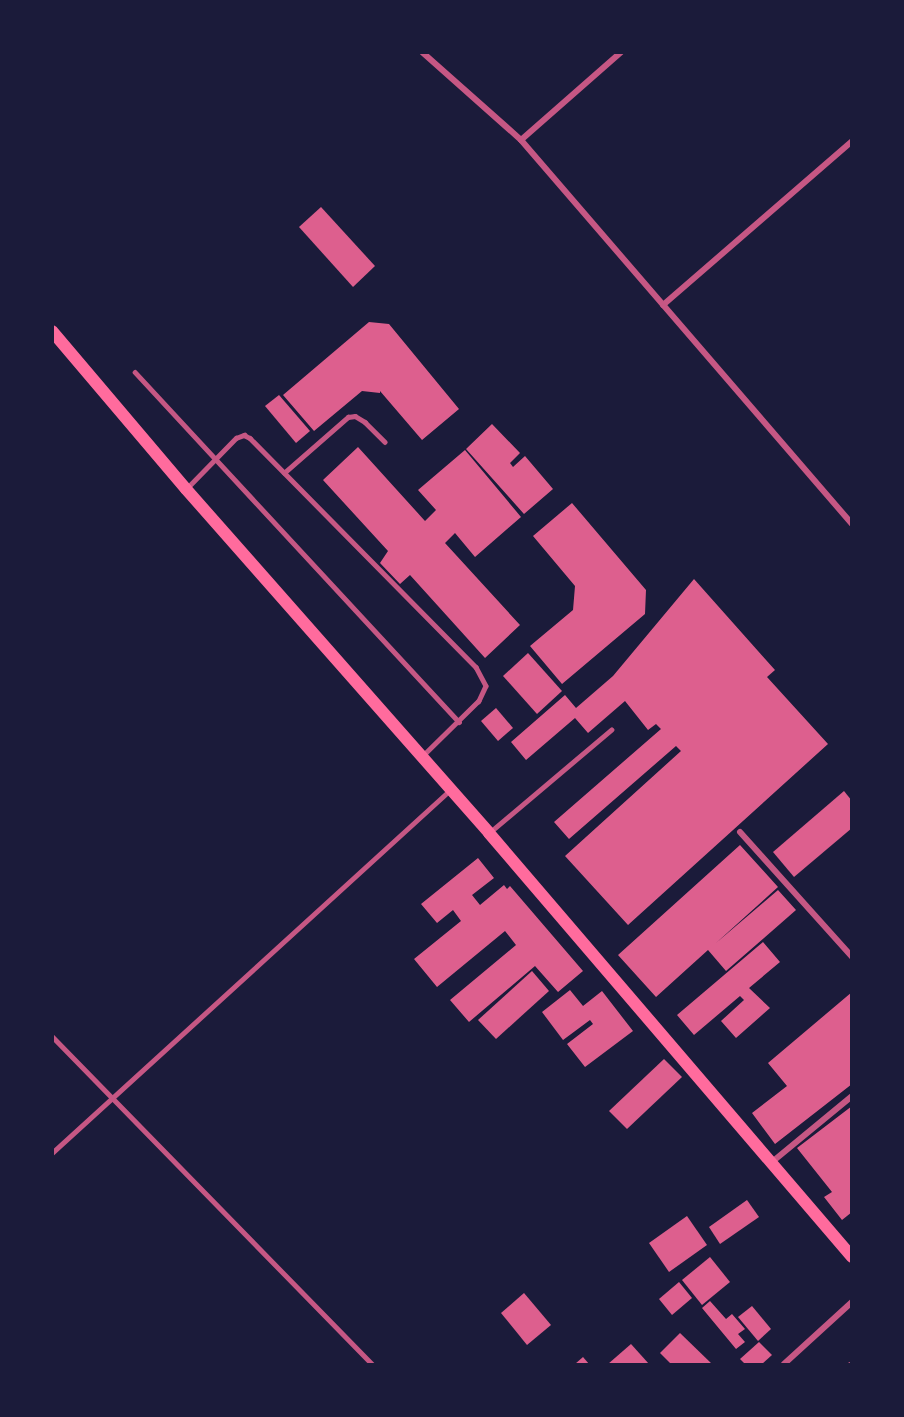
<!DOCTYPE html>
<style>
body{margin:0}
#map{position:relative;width:904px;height:1417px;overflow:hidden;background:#1b1b3a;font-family:Merriweather,serif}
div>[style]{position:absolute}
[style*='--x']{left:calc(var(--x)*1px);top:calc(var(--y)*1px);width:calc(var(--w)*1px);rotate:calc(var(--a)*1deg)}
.building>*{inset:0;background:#dd5f8e}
.service>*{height:4.5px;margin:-2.25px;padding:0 2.25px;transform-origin:2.25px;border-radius:2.25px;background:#c65784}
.minor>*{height:6px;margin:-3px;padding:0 3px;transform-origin:3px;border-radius:3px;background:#c65784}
.secondary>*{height:12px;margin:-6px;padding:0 6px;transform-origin:6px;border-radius:6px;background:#ff6b9d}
span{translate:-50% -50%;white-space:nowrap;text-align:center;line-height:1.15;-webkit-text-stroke:6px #1b1b3a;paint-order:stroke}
.frame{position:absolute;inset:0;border:54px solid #1b1b3a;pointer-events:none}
</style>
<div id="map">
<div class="building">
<i style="clip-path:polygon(321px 207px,375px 266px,353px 287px,299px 227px)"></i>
<i style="clip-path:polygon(369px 322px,389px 324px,459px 409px,422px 440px,380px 391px,380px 393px,362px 391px,314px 431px,283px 395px)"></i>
<i style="clip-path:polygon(279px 395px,310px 431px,296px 443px,265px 406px)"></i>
<i style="clip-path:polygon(492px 424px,520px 453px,510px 463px,513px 467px,525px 456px,553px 489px,524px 514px,466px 449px)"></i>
<i style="clip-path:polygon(358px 447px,425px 521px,436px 510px,418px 490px,465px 450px,521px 517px,475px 557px,455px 533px,445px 543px,520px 625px,485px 658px,410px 575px,400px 584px,380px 563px,388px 551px,323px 480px)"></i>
<i style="clip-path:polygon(572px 503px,646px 590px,645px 614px,562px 684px,530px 646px,573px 610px,575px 586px,533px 536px)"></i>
<i style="clip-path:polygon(694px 579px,775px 670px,767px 677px,828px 744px,628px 925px,565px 856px,681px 751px,676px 746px,569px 839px,554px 822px,661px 729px,656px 724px,648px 730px,625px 701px,588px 733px,575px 718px,526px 760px,511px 742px,565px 695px,576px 708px,613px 676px)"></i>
<i style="clip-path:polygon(528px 653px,562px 691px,537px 714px,503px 676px)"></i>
<i style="clip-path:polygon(496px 708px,513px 728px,498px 741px,481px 721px)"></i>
<i style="clip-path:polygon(844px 791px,852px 801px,852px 828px,794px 877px,773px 852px)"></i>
<i style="clip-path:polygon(740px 845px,778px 887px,716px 943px,778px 890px,796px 910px,726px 971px,708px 950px,656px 997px,618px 955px)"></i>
<i style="clip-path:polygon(478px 858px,494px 878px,472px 895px,480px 905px,504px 885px,507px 889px,510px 886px,583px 971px,558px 992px,535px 966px,469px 1022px,450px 1000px,516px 945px,505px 931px,437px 987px,414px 959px,461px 921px,453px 910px,437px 923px,421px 904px)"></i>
<i style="clip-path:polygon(763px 942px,780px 962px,749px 988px,770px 1008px,736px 1038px,721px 1021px,744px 1000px,740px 996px,694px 1035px,677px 1015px)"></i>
<i style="clip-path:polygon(532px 971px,549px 991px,496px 1039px,478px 1020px)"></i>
<i style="clip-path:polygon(570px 990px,583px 1006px,602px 991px,633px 1031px,585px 1067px,567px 1044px,593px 1024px,590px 1020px,563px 1040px,542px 1012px)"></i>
<i style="clip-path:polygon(852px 992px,852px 1084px,775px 1144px,752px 1113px,787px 1086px,768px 1063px)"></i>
<i style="clip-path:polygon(664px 1059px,682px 1077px,627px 1129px,609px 1111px)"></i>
<i style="clip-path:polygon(852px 1106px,852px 1212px,842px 1220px,824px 1197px,832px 1192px,797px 1148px)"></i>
<i style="clip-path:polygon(747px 1200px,759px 1217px,720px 1244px,709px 1227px)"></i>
<i style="clip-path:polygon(687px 1216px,707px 1245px,669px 1272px,649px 1243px)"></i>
<i style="clip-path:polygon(710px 1257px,730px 1282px,702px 1305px,682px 1280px)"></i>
<i style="clip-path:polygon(679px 1282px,692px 1298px,672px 1315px,659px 1299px)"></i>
<i style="clip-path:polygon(524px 1293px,551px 1325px,527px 1345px,501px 1313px)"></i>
<i style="clip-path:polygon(710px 1301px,726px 1319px,732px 1314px,745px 1329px,738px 1334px,745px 1342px,736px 1349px,702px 1308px)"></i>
<i style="clip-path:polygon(752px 1306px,771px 1329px,758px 1341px,738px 1317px)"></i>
<i style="clip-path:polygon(680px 1333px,712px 1364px,671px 1364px,660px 1353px)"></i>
<i style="clip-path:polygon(759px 1342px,772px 1355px,762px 1364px,745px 1364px,740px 1359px)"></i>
<i style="clip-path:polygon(631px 1344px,649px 1364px,608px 1364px)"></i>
<i style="clip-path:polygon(583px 1357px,589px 1364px,575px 1364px)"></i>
</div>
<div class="service">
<i style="--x:135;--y:372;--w:477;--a:47.2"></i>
<i style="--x:284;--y:473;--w:85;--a:-41.2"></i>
<i style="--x:348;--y:417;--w:7;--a:-8"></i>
<i style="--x:355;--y:416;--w:12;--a:31"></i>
<i style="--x:365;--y:422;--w:28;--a:45"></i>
<i style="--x:187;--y:488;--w:70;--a:-45.6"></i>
<i style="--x:236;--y:438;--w:9;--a:-21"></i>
<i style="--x:244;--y:435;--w:7;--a:27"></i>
<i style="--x:250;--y:438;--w:322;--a:45.4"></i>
<i style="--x:476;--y:667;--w:21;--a:62"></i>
<i style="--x:486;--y:686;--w:17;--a:115"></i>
<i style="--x:479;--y:701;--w:80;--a:135.5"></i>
<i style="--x:489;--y:833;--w:160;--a:-40.2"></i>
<i style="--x:52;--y:1036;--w:458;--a:45.7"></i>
<i style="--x:52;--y:1153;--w:537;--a:-42.36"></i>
<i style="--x:850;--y:1364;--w:2;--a:0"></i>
</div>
<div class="minor">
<i style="--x:422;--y:52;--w:132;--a:41.6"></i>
<i style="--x:521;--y:140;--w:507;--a:49.24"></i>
<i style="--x:521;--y:140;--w:133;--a:-41.3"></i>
<i style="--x:663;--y:305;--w:250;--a:-40.9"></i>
<i style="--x:740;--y:832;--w:168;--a:48.1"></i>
<i style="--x:772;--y:1162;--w:104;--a:-39.5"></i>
<i style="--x:784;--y:1364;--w:92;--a:-42.4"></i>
</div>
<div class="secondary">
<i style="--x:52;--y:331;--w:207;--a:49.7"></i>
<i style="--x:186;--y:489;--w:458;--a:48.6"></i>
<i style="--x:489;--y:833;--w:558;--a:49.43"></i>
</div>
<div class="frame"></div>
</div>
